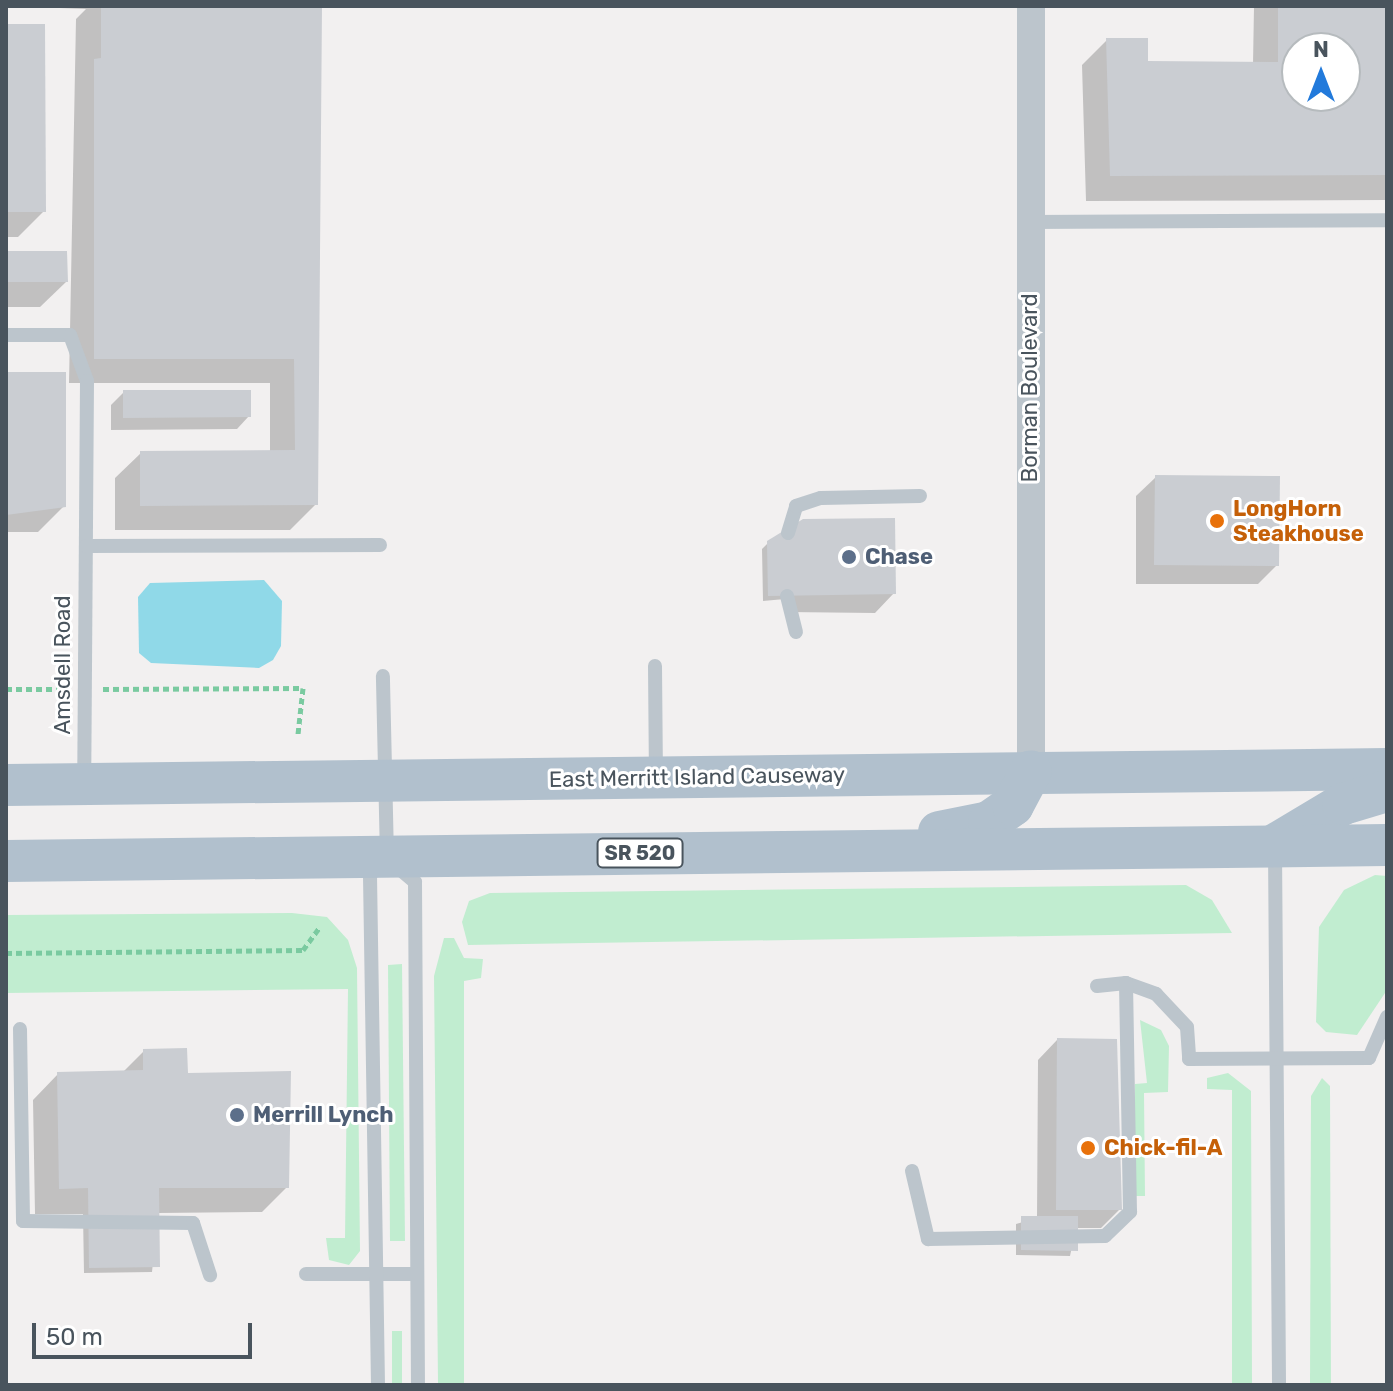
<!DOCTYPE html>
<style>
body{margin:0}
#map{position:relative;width:1393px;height:1391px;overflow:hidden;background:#f2f0f0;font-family:Rubik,sans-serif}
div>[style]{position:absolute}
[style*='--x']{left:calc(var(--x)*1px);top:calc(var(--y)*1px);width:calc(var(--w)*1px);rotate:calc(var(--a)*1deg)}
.green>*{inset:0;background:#c1edd0}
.water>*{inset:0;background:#90d9e8}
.shadow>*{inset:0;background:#0003}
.building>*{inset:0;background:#cacdd2}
.path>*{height:5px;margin-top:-2.5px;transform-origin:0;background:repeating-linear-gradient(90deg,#7acaa0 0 6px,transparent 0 10px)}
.lane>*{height:14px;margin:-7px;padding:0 7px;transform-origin:7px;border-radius:7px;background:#bcc5cc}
.street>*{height:28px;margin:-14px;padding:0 14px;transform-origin:14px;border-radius:14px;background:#bcc5cc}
.primary>*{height:42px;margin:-21px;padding:0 21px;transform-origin:21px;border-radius:21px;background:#b1c0cd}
.dots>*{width:22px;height:22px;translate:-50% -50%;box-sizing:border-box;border:4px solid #fff;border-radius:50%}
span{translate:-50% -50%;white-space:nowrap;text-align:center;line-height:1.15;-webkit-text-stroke:6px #fff;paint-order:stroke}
.shield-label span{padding:2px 6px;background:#fff;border:2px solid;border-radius:6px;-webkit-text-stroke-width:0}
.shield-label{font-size:20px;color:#49545d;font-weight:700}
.street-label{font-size:22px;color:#49545d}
.food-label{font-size:22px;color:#c56008;font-weight:700}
.left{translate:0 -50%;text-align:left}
.service-label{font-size:22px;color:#4e5e75;font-weight:700}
.frame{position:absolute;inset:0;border:8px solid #49545d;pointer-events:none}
.north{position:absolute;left:1281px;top:32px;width:80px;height:80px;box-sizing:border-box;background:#fff;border:2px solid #b6bbbe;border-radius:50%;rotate:0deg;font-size:22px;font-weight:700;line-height:32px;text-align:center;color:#49545d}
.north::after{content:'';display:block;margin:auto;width:28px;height:36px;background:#227adb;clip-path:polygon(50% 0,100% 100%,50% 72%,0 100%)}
.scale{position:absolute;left:32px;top:1323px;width:220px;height:36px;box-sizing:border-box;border:4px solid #49545d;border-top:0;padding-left:10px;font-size:24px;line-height:28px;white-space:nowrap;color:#49545d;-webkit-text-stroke:6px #fff;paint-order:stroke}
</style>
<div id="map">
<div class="green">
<i style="clip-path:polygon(1375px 875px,1387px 876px,1387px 990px,1357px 1035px,1326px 1032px,1316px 1022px,1319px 927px,1344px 890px)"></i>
<i style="clip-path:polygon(1186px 885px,1212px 900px,1232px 933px,468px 945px,462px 922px,469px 901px,490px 893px)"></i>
<i style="clip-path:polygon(292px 913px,327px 917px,348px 940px,357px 968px,360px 1251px,349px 1265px,329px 1260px,326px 1238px,345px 1238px,348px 989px,6px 993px,6px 915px)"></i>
<i style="clip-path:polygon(444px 938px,454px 938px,464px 958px,483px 959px,481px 978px,464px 981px,464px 1385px,438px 1385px,434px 976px)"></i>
<i style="clip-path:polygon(402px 964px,405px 1241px,390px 1241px,388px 965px)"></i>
<i style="clip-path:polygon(1140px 1020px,1161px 1030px,1169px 1046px,1168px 1092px,1144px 1093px,1145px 1196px,1135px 1196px,1135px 1084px,1147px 1083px)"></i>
<i style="clip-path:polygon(1228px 1073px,1251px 1091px,1252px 1385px,1232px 1385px,1232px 1090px,1207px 1089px,1207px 1078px)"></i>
<i style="clip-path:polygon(1322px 1078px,1330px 1086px,1331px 1385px,1310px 1385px,1311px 1096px)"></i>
<i style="clip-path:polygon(392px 1331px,402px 1331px,402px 1385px,392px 1385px)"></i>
</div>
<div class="water">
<i style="clip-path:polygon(264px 580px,282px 601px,281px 646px,273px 660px,259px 668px,151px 663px,139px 653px,138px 597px,150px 583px)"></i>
</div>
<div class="shadow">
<i style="clip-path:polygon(6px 6px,320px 6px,316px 504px,290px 530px,115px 530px,115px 478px,141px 453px,270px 452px,270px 383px,69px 383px,76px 19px,86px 9px)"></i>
<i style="clip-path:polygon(evenodd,1254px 6px,1387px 6px,1387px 200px,1086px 201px,1082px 65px,1107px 40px,1145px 63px,1253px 64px,1254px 6px,1297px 48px,1345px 48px,1345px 96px,1297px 96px,1297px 48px)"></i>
<i style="clip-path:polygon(6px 26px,44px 211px,18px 237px,6px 237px)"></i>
<i style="clip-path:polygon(6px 253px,66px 282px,40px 307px,6px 307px)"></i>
<i style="clip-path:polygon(6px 374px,64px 506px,38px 532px,6px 532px)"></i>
<i style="clip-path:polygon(124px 392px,249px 416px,237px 429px,111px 430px,111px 405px)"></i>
<i style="clip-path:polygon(1156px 477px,1277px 565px,1258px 584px,1136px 584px,1136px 496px)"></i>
<i style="clip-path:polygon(768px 543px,894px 593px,875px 613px,786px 612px,785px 599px,763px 601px,762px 549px)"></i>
<i style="clip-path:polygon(1057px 1040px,1120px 1209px,1101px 1228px,1076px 1228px,1070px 1256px,1016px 1255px,1016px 1224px,1037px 1218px,1038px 1060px)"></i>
<i style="clip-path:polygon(144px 1051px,287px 1187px,262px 1212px,158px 1213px,152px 1272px,84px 1273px,83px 1214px,35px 1214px,33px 1100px,58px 1074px,122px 1073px)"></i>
</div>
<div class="building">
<i style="clip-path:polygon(101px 6px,322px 6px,318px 505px,140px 506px,140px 451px,295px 450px,294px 359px,94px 359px,94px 59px,101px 58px)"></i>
<i style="clip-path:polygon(evenodd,1278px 6px,1387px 6px,1387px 175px,1110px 176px,1106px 38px,1148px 38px,1148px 61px,1278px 62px,1278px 6px,1297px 48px,1345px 48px,1345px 96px,1297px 96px,1297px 48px)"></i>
<i style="clip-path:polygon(6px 24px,45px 24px,46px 212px,6px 212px)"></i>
<i style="clip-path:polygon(6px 251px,67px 251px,68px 282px,6px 282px)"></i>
<i style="clip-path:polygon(6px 372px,66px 372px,66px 507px,6px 515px)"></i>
<i style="clip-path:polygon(123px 390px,251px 390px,251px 417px,123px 418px)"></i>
<i style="clip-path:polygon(1155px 475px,1280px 476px,1279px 566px,1154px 565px)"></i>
<i style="clip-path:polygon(895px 518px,896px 594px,768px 596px,767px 541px,803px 519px)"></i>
<i style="clip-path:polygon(1057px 1038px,1117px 1039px,1122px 1210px,1056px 1210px)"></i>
<i style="clip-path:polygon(187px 1048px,188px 1073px,291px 1071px,289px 1188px,159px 1188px,160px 1267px,89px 1268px,88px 1188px,59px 1189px,57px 1072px,143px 1070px,143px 1049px)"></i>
<i style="clip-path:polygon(1021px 1216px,1078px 1216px,1078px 1251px,1021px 1250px)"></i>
</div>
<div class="path">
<i style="--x:6;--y:689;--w:59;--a:0"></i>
<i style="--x:103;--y:689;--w:200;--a:-0.3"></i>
<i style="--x:303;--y:688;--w:46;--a:96.2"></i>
<i style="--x:6;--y:953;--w:297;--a:-0.6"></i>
<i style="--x:303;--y:950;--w:27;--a:-54"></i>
</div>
<div class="lane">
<i style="--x:1029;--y:222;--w:358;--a:-0.3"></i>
<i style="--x:6;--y:335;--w:64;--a:0"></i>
<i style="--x:70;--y:335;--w:49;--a:69.7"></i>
<i style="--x:87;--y:381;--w:399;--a:90.4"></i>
<i style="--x:788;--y:533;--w:28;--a:-73"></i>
<i style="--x:796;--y:506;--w:26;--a:-18"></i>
<i style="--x:821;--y:498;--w:99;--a:-1.2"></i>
<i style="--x:86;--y:546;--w:294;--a:-0.2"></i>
<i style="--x:787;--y:596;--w:37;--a:76"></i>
<i style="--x:655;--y:666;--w:107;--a:89.5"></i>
<i style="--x:1275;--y:849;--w:536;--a:89.57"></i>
<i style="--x:396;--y:866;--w:25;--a:40"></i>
<i style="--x:415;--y:882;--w:503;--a:89.66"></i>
<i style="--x:1097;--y:986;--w:29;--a:-6"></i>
<i style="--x:1126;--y:983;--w:32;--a:20"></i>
<i style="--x:1156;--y:994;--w:45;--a:46.8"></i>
<i style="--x:1187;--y:1027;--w:32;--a:86"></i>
<i style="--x:1189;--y:1059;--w:180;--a:-0.3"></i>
<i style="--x:1369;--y:1058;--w:45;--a:-66.3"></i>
<i style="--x:20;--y:1029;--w:192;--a:89.1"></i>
<i style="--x:23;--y:1221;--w:170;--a:0.7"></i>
<i style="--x:193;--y:1223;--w:55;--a:71.9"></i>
<i style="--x:912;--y:1171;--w:70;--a:76.8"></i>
<i style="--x:928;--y:1239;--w:177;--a:-1"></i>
<i style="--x:1105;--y:1236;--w:35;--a:-44"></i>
<i style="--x:1130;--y:1212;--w:229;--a:-91"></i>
<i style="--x:306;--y:1274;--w:111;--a:0"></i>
<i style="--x:378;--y:1385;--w:510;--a:-90.9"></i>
<i style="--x:370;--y:875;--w:25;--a:-47"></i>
<i style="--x:387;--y:857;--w:181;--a:-91.3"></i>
</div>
<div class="street">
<i style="--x:1031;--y:771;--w:765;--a:-90"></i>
</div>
<div class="primary">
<i style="--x:6;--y:785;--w:1381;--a:-0.66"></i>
<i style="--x:939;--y:832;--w:51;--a:-11.3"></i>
<i style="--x:989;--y:822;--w:29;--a:-35"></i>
<i style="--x:1013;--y:805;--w:38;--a:-62"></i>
<i style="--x:1276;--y:844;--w:78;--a:-30.8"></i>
<i style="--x:1343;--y:804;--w:46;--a:-16.5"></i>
<i style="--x:6;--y:861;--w:1381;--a:-0.66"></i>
</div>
<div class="dots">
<i style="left:1217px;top:521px;background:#e8710a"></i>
<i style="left:849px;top:557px;background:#5c6f8a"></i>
<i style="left:237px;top:1115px;background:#5c6f8a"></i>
<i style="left:1088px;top:1148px;background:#e8710a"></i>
</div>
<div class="shield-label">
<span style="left:640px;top:853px">SR 520</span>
</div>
<div class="street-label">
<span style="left:1030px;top:388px;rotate:-90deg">Borman Boulevard</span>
<span style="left:63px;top:665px;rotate:-90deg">Amsdell Road</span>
<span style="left:697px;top:777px;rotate:-1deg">East Merritt Island Causeway</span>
</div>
<div class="food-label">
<span class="left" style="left:1233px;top:521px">LongHorn<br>Steakhouse</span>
<span class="left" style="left:1104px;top:1148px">Chick-fil-A</span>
</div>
<div class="service-label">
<span class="left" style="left:865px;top:557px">Chase</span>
<span class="left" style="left:253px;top:1115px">Merrill Lynch</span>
</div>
<div class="frame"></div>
<div class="north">N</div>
<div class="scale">50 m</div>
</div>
